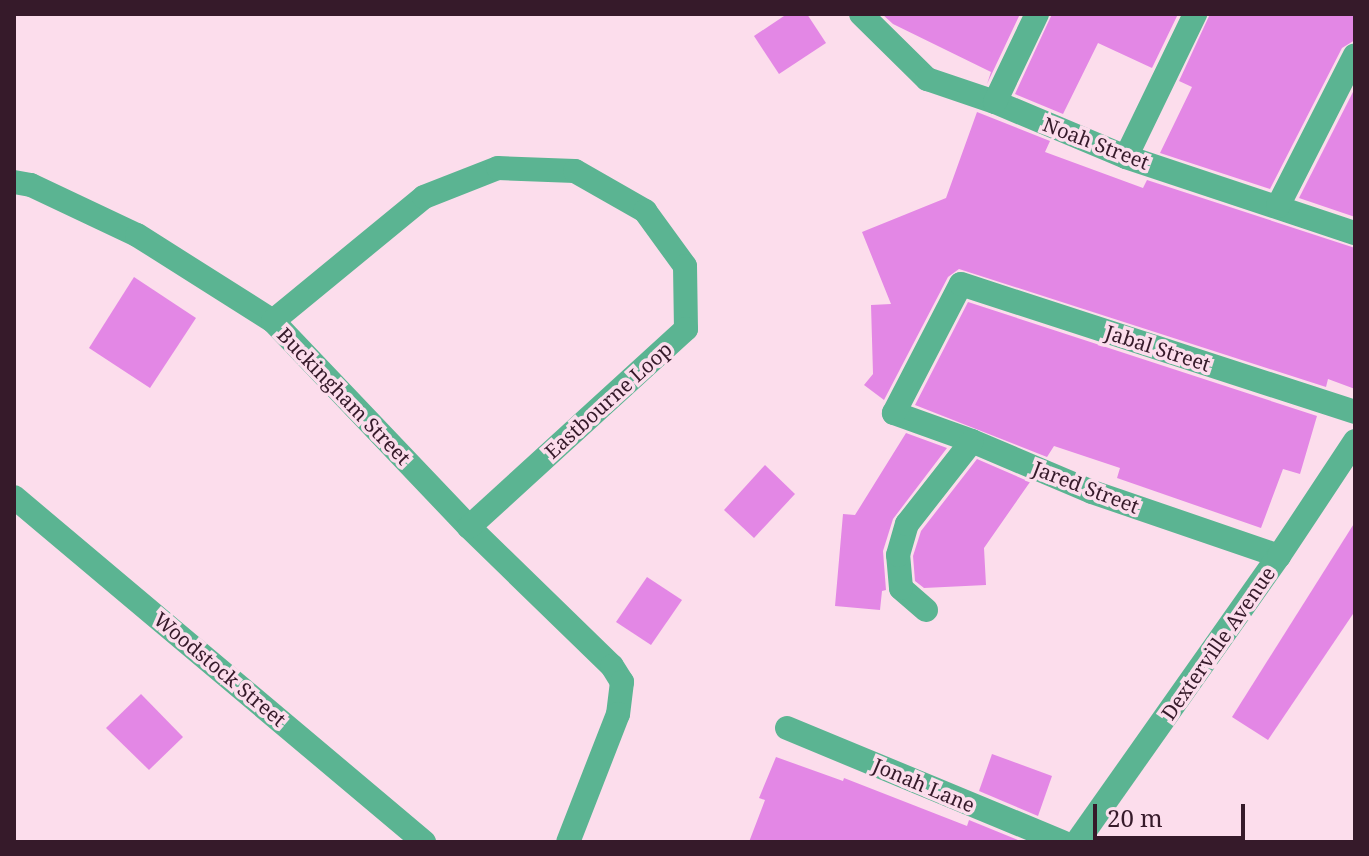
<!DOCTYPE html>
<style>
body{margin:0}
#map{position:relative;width:1369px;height:856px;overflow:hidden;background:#fcddec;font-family:"Noto Serif",serif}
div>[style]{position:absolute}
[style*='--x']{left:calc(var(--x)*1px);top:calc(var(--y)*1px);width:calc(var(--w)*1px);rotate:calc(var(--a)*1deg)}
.building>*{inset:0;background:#e387e5}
.street>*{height:24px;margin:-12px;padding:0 12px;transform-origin:12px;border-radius:12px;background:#5bb492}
span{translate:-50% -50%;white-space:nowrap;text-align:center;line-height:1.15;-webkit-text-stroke:7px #fcddec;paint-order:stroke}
.street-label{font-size:20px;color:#361a2a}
.frame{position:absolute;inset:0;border:16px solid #361a2a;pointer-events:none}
.scale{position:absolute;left:1093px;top:804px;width:152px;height:36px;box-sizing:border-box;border:4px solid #361a2a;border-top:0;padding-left:10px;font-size:24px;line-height:28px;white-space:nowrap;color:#361a2a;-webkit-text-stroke:6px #fcddec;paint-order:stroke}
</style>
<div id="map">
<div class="building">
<i style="clip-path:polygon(787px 14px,807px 14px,826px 43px,779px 74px,754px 36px)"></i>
<i style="clip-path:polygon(882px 14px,1020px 14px,987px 84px,991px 72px,893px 24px)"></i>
<i style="clip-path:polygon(1052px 14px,1178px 14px,1152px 68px,1098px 43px,1063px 114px,1015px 94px)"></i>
<i style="clip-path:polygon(1210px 14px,1355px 14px,1355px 40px,1342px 48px,1270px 189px,1160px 153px,1192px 87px,1179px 81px)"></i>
<i style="clip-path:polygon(1355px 88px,1355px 217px,1299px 198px)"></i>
<i style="clip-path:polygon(977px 112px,1050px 141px,1045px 152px,1143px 188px,1147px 180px,1355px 248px,1355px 389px,1328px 379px,1326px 387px,959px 269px,948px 277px,884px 400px,864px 385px,873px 374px,871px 305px,891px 304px,862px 232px,946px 198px)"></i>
<i style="clip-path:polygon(134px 277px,196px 318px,150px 388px,89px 348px)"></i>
<i style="clip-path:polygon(968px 302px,1317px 416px,1300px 474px,1283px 469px,1261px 528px,1117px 478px,1120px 468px,1054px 446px,1047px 457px,915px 405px)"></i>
<i style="clip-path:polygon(906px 433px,947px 448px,893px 519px,883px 551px,886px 590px,882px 591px,880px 610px,835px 606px,843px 514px,855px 515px)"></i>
<i style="clip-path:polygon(977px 459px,1030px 482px,984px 548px,986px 585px,924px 588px,915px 581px,913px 556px,921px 531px)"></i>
<i style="clip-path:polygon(765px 465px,795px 494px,754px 538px,724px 510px)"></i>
<i style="clip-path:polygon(1355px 522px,1355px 611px,1268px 740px,1232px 717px)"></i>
<i style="clip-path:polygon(647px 577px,682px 600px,651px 645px,616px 622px)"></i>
<i style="clip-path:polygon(141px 694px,183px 737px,149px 770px,106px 728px)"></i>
<i style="clip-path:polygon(992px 754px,1052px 776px,1038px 816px,979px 791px)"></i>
<i style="clip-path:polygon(776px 757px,843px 781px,844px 778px,967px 826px,969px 820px,1023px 842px,749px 842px,765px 800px,759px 798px)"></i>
</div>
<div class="street">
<i style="--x:861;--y:14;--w:93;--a:44.6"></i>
<i style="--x:927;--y:79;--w:72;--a:18.7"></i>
<i style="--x:995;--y:102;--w:142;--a:22.8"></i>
<i style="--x:1126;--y:157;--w:241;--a:18.4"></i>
<i style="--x:995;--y:102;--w:98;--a:-64.5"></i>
<i style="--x:1126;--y:157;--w:159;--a:-64.2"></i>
<i style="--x:14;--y:182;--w:17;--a:10"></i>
<i style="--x:31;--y:185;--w:117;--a:25.3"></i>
<i style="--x:137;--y:235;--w:161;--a:32.3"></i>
<i style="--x:273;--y:321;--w:284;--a:46.4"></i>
<i style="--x:469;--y:527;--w:199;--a:44.2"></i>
<i style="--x:612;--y:666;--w:19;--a:58"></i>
<i style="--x:622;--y:682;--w:32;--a:97"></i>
<i style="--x:618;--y:714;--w:137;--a:111.3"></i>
<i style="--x:1278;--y:206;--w:169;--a:-63"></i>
<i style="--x:273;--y:321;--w:195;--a:-39.4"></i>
<i style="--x:424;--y:197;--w:79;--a:-21.4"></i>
<i style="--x:498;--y:168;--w:77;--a:2.2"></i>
<i style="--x:575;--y:171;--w:81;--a:29.7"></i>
<i style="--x:645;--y:211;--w:68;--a:54"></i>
<i style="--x:685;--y:266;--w:63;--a:89.1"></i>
<i style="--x:686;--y:329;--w:294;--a:137.6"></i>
<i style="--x:14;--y:497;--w:536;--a:40.08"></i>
<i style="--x:1279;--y:556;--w:198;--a:-161.1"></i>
<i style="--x:1092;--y:492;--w:130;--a:-157"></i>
<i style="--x:972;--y:441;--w:83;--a:-160.3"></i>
<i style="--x:894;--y:413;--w:145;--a:-62.6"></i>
<i style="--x:961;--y:284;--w:414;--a:18"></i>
<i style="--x:926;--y:610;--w:33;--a:-139"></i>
<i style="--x:901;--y:588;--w:33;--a:-95"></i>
<i style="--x:898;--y:555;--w:32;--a:-74"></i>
<i style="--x:907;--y:524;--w:105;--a:-51.9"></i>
<i style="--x:787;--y:728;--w:298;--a:22.5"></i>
<i style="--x:1077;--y:842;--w:350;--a:-54.8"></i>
<i style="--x:1279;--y:556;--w:138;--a:-56.5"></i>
</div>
<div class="street-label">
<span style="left:1096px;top:143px;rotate:21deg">Noah Street</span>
<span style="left:1158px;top:348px;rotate:18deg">Jabal Street</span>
<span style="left:344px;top:396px;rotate:46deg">Buckingham Street</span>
<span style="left:608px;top:400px;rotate:-42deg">Eastbourne Loop</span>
<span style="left:1086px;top:487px;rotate:21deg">Jared Street</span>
<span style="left:1218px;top:643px;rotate:-55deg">Dexterville Avenue</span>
<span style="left:220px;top:669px;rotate:40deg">Woodstock Street</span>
<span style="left:924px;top:785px;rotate:23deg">Jonah Lane</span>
</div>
<div class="frame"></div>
<div class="scale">20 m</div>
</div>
